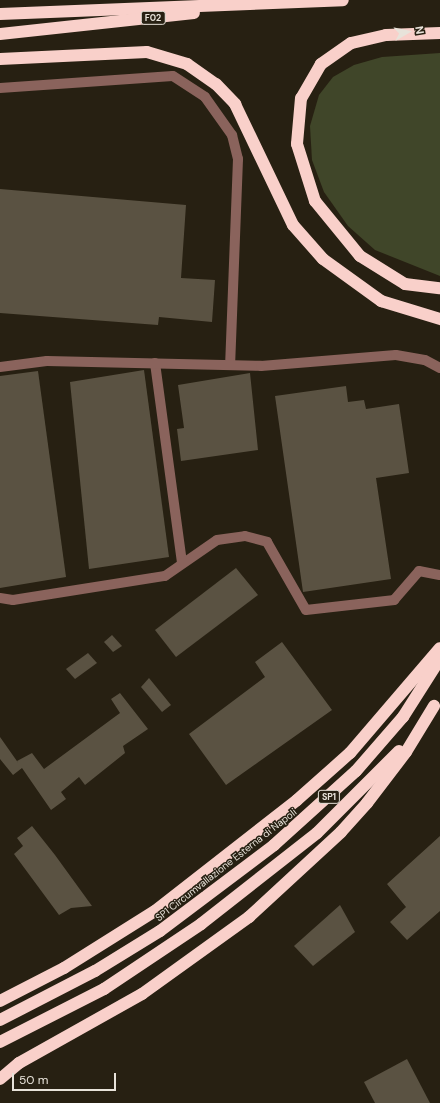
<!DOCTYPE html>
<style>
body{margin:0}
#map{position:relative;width:440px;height:1103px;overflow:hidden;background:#272012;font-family:"DM Sans",sans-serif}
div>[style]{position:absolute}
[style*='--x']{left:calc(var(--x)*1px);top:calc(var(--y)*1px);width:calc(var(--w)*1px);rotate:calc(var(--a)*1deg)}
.green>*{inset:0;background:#404629}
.building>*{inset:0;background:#5a5242}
.minor>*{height:10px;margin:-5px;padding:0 5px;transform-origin:5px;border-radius:5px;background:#8a635c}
.highway>*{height:12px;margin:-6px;padding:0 6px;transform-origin:6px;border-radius:6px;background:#f9d0ca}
span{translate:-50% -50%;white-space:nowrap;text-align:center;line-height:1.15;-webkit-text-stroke:3px #272012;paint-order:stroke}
.shield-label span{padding:1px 3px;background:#272012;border:1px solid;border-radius:3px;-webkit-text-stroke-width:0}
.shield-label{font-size:9px;color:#e8e3da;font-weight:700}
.street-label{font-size:10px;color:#e8e3da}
.north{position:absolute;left:388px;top:12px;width:40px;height:40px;-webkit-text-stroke:3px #272012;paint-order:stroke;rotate:81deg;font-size:11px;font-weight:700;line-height:16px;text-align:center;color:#e8e3da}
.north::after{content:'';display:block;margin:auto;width:14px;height:18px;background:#e8e3da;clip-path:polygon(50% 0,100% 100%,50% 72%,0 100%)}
.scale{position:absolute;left:12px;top:1073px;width:104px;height:18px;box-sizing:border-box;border:2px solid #e8e3da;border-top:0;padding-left:5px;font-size:12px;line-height:14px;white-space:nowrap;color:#e8e3da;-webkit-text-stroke:3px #272012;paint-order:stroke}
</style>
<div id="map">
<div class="green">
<i style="clip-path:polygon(440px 53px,440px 276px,375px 250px,348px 226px,324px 192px,312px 160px,310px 126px,319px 95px,333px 77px,354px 65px,382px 57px)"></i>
</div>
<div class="building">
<i style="clip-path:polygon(0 189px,186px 205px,181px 278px,215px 280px,212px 322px,159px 317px,158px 325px,0 313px)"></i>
<i style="clip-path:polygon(144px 370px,169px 557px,89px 569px,70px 382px)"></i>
<i style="clip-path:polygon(38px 371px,66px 577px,0 588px,0 376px)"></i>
<i style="clip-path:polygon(250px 373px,258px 450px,181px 461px,177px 429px,184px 428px,178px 385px)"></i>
<i style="clip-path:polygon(346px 386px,348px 402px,364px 400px,366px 409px,399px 404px,409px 473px,376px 478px,391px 579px,303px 592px,275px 396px)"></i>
<i style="clip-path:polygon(236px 568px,258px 595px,176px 657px,155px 630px)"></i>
<i style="clip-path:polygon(112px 635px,122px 646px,113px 652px,104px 642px)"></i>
<i style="clip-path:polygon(282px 642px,332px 710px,226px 785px,189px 734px,265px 677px,255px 662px)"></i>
<i style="clip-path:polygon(88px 653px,97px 663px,75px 679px,66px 669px)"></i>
<i style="clip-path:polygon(149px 678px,171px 705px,162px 712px,141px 687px)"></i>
<i style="clip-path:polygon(120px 693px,148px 729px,123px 746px,125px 753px,85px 785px,79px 777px,61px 792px,66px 799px,51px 810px,22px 768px,13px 775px,0 759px,0 737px,19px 764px,17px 761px,32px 753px,44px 769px,120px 713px,111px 699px)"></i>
<i style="clip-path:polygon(32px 826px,55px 855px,92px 906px,71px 908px,59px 915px,14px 854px,23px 846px,17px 838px)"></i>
<i style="clip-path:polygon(440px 836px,440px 911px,407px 940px,390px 922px,406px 907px,387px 884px)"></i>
<i style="clip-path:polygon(340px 905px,355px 932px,313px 966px,294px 946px)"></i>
<i style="clip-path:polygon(407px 1059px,430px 1103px,375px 1103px,364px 1082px)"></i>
</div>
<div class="minor">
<i style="--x:0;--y:88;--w:173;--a:-4"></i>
<i style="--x:173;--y:76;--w:38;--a:33"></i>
<i style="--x:205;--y:97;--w:47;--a:54.6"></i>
<i style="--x:232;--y:135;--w:25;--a:76"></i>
<i style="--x:238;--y:159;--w:206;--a:92.2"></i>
<i style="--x:155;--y:363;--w:201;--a:82.3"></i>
<i style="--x:0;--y:367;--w:47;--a:-7.3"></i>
<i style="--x:47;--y:361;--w:214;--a:1.3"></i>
<i style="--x:261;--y:366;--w:135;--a:-4.7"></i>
<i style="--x:396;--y:355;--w:29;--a:10"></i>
<i style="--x:425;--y:360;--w:17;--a:28"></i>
<i style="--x:0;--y:598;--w:13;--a:9"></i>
<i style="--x:13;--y:600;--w:154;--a:-9"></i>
<i style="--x:165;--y:576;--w:63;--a:-34.7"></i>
<i style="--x:217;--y:540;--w:28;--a:-8"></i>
<i style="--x:245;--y:536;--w:23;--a:15"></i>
<i style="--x:267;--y:542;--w:78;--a:60.2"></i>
<i style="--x:306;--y:610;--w:89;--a:-6.5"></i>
<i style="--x:394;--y:600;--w:38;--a:-49"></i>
<i style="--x:419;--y:571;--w:21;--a:11"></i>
</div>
<div class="highway">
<i style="--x:0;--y:14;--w:343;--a:-2.3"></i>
<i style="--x:440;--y:33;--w:54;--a:177.9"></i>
<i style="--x:386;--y:35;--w:36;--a:167"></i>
<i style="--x:351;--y:43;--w:37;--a:145"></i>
<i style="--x:321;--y:64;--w:39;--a:120"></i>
<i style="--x:301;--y:98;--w:46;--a:95"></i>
<i style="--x:297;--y:144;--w:60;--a:72.5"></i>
<i style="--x:315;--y:201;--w:71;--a:50.7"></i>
<i style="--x:360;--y:256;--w:53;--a:31.9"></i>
<i style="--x:405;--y:284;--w:35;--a:7"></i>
<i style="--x:0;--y:34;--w:195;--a:-6.2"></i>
<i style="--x:0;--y:59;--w:147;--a:-2.7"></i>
<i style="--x:147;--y:52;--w:42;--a:16.7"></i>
<i style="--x:187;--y:64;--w:35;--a:35"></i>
<i style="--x:216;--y:84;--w:28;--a:46"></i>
<i style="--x:235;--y:104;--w:134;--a:64.4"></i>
<i style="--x:293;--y:225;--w:45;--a:48.6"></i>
<i style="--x:323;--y:259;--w:72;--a:35.9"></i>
<i style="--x:381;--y:301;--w:62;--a:17"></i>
<i style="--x:0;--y:1001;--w:72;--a:-27.3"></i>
<i style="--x:64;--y:968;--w:107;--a:-32.1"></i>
<i style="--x:155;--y:911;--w:180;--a:-38"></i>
<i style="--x:297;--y:800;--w:71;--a:-41.6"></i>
<i style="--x:350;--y:753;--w:138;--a:-49.4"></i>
<i style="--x:0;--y:1020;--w:107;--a:-27.3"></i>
<i style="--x:95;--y:971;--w:76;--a:-31.6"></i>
<i style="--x:160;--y:931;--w:143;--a:-37"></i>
<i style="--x:274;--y:845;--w:110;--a:-42.1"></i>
<i style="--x:356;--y:771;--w:72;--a:-49"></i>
<i style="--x:403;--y:717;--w:69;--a:-57.5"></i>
<i style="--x:0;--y:1042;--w:117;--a:-27"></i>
<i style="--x:104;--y:989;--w:117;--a:-33.8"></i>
<i style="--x:201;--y:924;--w:147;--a:-38.1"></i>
<i style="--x:317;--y:833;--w:116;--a:-45"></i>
<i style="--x:0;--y:1079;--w:25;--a:-40"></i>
<i style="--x:19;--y:1063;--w:141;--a:-29.3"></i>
<i style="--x:142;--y:994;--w:132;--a:-35.7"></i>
<i style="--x:249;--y:917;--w:125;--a:-42.7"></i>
<i style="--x:341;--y:832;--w:39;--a:-48"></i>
<i style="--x:367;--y:803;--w:64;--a:-52.6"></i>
<i style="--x:406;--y:752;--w:54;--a:-58.7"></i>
</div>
<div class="shield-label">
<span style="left:153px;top:18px">F02</span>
<span style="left:329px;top:797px">SP1</span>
</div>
<div class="street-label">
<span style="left:226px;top:865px;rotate:-38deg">SP1 Circumvallazione Esterna di Napoli</span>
</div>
<div class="north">N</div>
<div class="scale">50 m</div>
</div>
